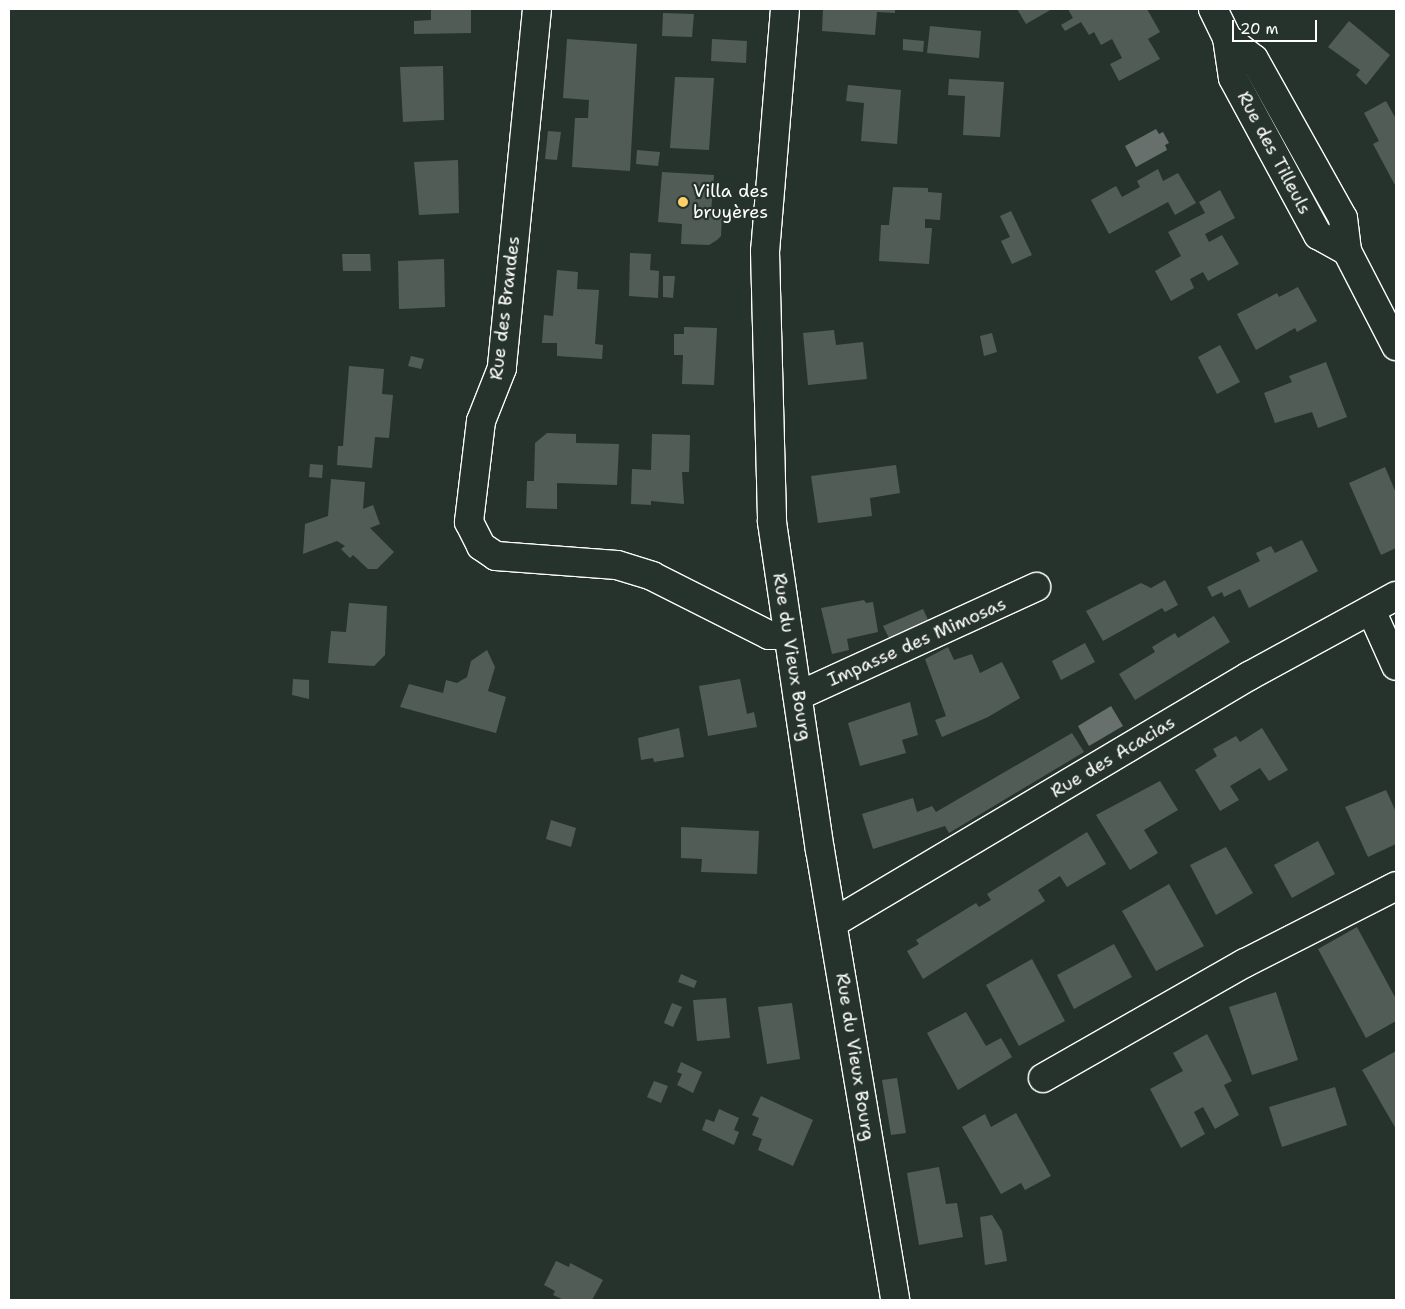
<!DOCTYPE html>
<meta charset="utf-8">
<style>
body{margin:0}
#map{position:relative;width:1405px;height:1309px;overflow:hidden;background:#26332d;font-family:"Shantell Sans",sans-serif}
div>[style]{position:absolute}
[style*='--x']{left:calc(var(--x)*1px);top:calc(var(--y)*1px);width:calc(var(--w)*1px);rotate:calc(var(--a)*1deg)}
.water>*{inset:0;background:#67706c}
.building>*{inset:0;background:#515c57}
.roads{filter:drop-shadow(1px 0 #fff) drop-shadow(-1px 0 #fff) drop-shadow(0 1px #fff) drop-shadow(0 -1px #fff)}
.minor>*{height:28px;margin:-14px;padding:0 14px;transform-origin:14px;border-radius:14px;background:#26332d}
.tertiary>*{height:28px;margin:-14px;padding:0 14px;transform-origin:14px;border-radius:14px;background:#26332d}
.dots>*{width:14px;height:14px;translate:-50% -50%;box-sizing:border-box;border:2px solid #26332d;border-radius:50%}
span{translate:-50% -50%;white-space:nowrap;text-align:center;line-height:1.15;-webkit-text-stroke:4.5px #26332d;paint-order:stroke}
.street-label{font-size:18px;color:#fff}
.poi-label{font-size:18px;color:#fff}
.left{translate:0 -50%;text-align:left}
.frame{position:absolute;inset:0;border:10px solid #fff;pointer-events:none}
.scale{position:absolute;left:1232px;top:20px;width:85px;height:22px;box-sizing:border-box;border:2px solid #fff;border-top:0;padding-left:6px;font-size:15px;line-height:18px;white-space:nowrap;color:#fff;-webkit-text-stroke:4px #26332d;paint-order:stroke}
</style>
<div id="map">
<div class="water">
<i style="clip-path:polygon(1156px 129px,1159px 134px,1163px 132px,1169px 143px,1165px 145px,1167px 150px,1136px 167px,1125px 146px)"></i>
<i style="clip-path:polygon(1111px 706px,1123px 726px,1089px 746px,1078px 726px)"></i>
</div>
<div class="building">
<i style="clip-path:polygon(431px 9px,471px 9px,471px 33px,414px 34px,414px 21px,431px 20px)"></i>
<i style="clip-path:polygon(823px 9px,895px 9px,895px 13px,877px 12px,875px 35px,822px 31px)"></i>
<i style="clip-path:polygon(1017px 9px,1052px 9px,1026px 24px)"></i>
<i style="clip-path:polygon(1068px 9px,1147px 9px,1160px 32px,1148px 39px,1160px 59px,1119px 81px,1110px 64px,1122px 58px,1112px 39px,1101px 45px,1094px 32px,1089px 35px,1081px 22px,1065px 31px,1061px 25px,1073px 18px)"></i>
<i style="clip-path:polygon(663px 13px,694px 14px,692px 37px,662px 36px)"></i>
<i style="clip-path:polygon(1349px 21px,1390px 55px,1366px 85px,1356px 75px,1360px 70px,1328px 47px)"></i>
<i style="clip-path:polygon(930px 26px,981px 31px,979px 58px,927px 53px)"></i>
<i style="clip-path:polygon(567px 39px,637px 44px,630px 171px,572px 167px,575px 118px,588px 118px,589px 100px,563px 98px)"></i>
<i style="clip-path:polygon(712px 39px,747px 41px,746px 63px,711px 61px)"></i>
<i style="clip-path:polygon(903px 39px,924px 41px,923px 52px,903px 50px)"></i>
<i style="clip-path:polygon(443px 66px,444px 120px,403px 122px,400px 67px)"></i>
<i style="clip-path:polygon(675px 77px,714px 78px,709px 150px,670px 148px)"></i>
<i style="clip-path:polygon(949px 79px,1004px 82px,1000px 137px,963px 135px,965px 96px,948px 95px)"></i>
<i style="clip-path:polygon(848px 85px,901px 90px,897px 144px,861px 141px,864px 103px,846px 101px)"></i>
<i style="clip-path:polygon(1386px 101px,1396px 119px,1396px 187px,1373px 144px,1379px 141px,1364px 113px)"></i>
<i style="clip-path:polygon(548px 131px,561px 132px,557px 160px,545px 159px)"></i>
<i style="clip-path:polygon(637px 150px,660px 152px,658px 166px,636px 164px)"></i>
<i style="clip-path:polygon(458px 160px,459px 213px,419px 215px,414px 162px)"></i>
<i style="clip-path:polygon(1158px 169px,1163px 181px,1178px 173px,1196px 203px,1175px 215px,1168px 202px,1109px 234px,1091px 200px,1116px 186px,1122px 197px,1140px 187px,1137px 181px)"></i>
<i style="clip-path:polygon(662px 172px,714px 175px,711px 213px,722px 214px,721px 236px,717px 240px,709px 245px,681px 244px,682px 224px,658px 222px)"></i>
<i style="clip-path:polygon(893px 187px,928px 188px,928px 192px,942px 193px,940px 220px,925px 219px,925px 228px,932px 228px,929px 264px,879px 261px,881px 225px,889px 225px)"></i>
<i style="clip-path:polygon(1220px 190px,1235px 218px,1205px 234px,1209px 242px,1222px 235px,1239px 264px,1208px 281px,1203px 272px,1190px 279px,1194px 288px,1171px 301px,1155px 271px,1181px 256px,1168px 232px,1205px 213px,1199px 202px)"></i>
<i style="clip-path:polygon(1011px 211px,1032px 255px,1012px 264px,1001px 241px,1010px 237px,1000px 216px)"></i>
<i style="clip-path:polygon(630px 253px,651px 254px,650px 270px,659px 271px,658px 298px,629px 296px)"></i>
<i style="clip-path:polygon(342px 254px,370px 254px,371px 271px,343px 271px)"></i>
<i style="clip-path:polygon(444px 259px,445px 307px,399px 309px,398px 261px)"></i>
<i style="clip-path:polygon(557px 270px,578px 272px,577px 289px,599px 290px,595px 344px,603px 345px,602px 359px,557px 356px,557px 343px,542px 343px,544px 315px,553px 316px)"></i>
<i style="clip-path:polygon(663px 276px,675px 276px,673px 298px,663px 297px)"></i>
<i style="clip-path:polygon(1298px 287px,1317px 321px,1297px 332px,1295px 328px,1256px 350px,1237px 314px,1277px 293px,1279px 297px)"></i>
<i style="clip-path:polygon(684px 327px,717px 328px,714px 385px,682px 384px,683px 355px,674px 355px,674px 334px,684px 334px)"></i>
<i style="clip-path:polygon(834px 330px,836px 345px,863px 342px,867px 379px,808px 385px,803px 333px)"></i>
<i style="clip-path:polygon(992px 333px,997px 352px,984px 356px,980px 336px)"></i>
<i style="clip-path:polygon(1220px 345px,1240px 382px,1217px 394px,1198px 357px)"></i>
<i style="clip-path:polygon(411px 356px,424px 359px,421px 369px,408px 366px)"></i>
<i style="clip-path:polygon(1326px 362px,1347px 417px,1318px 428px,1312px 412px,1275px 423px,1264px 393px,1292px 382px,1289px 376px)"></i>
<i style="clip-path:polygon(349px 366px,384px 369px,382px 394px,393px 395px,389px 438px,375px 437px,372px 468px,337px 465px,338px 446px,343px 446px)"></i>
<i style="clip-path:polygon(547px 433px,576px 434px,576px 443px,619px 444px,617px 485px,557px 483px,557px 509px,526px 508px,527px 481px,534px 481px,535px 443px)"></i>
<i style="clip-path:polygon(652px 434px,690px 435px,689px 472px,682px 472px,684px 504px,651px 501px,651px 505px,631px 504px,632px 469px,651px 470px)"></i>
<i style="clip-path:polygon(310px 464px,323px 465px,322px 478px,309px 477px)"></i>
<i style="clip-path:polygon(896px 465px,900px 493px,870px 498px,872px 516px,818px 523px,811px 476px)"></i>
<i style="clip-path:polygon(1385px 467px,1396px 493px,1396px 548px,1381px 555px,1349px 483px)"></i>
<i style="clip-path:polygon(331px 479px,365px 482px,363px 509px,373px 505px,380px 524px,370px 528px,394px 552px,377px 569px,368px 569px,353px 555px,350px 558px,341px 549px,345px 546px,337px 541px,303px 554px,305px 524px,328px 516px)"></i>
<i style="clip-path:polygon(1302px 540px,1318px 571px,1249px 608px,1240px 589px,1224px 597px,1222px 592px,1212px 597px,1207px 587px,1260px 561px,1256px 553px,1271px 546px,1275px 553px)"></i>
<i style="clip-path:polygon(1165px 580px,1178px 605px,1165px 612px,1162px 608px,1103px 641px,1086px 611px,1141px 583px,1151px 588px)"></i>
<i style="clip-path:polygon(864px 600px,866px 603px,873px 602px,878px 632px,847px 639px,849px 650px,832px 654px,821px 608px)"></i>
<i style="clip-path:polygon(349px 603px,387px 606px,385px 655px,374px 666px,328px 663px,331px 631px,346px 632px)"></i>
<i style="clip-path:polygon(923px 609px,929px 622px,890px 640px,883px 626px)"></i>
<i style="clip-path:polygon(1214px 616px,1230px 642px,1135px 700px,1119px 674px,1155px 652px,1152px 647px,1175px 633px,1178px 638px)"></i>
<i style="clip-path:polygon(1085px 643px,1095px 662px,1061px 680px,1052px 661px)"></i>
<i style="clip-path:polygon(948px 647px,954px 660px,972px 654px,980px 673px,1002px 662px,1020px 698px,988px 717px,942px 737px,935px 720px,946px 716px,925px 659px)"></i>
<i style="clip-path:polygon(487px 650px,495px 667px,488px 691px,506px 697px,496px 733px,400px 707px,409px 684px,443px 693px,446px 680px,457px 683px,467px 677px,471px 661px)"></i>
<i style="clip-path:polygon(293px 679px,309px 680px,309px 699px,292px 695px)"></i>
<i style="clip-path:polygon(740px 679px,747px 714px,754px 712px,757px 727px,708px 736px,699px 686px)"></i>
<i style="clip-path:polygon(910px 702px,918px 735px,902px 740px,906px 753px,860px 766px,848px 723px)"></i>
<i style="clip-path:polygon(679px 728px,684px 757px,654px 762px,653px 758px,641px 760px,638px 738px)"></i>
<i style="clip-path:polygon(1262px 728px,1288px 770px,1269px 781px,1260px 768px,1230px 786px,1239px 800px,1220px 811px,1195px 770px,1217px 756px,1213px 749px,1236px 736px,1240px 742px)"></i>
<i style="clip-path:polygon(1072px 733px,1084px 752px,949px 833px,945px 826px,873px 849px,862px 814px,913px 798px,917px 812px,932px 806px,936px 812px)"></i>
<i style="clip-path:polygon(1160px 781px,1178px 810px,1144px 830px,1158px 853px,1130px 870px,1096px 815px)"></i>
<i style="clip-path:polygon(1386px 790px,1396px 812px,1396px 844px,1368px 857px,1345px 807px)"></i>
<i style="clip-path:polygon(551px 820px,576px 828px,571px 847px,546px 839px)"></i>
<i style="clip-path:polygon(681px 827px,759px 831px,757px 874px,701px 872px,702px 859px,681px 858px)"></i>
<i style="clip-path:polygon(1087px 832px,1106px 864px,1067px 887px,1060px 876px,1038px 890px,1045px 901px,923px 979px,907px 951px,919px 944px,916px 940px,976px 903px,979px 907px,991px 900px,987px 894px)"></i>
<i style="clip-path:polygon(1318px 841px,1335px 874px,1292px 898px,1274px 865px)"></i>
<i style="clip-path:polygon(1226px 847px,1253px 893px,1216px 915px,1190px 865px)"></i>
<i style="clip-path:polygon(1169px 884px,1204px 946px,1156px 971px,1122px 911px)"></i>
<i style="clip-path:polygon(1357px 927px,1396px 999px,1396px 1021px,1366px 1038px,1318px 949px)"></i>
<i style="clip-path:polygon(1114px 944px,1132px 977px,1074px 1009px,1057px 975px)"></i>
<i style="clip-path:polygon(1032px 959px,1065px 1021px,1019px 1046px,986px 985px)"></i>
<i style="clip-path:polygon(681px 974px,697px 981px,694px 988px,678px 982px)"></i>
<i style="clip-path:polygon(1276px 992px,1298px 1060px,1252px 1075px,1229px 1007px)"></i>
<i style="clip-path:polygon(726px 998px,730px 1038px,697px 1041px,693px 1000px)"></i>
<i style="clip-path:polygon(672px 1003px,682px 1007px,673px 1027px,664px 1023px)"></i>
<i style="clip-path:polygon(792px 1003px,800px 1059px,767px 1064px,758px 1007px)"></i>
<i style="clip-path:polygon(966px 1012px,986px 1046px,1001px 1038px,1012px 1057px,958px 1090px,927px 1033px)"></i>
<i style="clip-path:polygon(1207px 1034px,1232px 1081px,1224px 1085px,1239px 1115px,1215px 1129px,1203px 1107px,1194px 1112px,1205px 1134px,1181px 1148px,1150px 1089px,1183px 1071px,1173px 1053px)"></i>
<i style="clip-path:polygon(1396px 1051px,1396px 1129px,1362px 1070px)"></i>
<i style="clip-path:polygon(681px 1062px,702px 1072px,693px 1093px,677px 1085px,682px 1074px,677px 1072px)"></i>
<i style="clip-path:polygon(897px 1078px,906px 1133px,891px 1135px,882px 1080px)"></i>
<i style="clip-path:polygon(654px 1081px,668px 1086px,661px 1103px,647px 1097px)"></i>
<i style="clip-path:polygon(1335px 1087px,1347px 1125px,1282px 1147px,1269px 1107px)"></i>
<i style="clip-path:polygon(761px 1096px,813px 1120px,793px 1166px,758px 1150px,762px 1139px,752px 1135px,759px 1118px,752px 1115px)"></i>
<i style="clip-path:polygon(719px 1109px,739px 1118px,734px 1130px,739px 1132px,734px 1145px,702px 1130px,706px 1119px,714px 1122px)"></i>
<i style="clip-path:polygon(1016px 1113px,1051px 1176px,1025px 1190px,1021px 1183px,1001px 1194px,962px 1127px,985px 1114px,991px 1127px)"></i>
<i style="clip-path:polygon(939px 1167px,946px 1204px,957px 1203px,963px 1237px,919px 1245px,907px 1173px)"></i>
<i style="clip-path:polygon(992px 1215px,1002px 1231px,1007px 1261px,985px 1265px,980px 1217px)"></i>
<i style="clip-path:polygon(556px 1261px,569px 1267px,570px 1263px,603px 1280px,592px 1300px,564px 1300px,553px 1295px,555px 1291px,544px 1285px)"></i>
</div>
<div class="roads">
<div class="minor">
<i style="--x:537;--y:9;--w:361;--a:95.6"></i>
<i style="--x:502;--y:368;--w:57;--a:111.6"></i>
<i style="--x:481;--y:421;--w:102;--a:96.8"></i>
<i style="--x:469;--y:522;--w:27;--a:63"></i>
<i style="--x:481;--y:546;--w:18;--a:34"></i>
<i style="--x:496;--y:556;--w:121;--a:4.3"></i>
<i style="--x:617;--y:565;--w:37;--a:17"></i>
<i style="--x:652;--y:576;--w:131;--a:26.8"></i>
<i style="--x:769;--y:635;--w:18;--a:0"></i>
<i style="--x:1213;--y:9;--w:32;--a:64"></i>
<i style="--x:1227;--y:38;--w:40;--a:81.5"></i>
<i style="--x:1233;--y:78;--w:179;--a:61.6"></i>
<i style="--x:1318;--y:235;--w:33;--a:29"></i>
<i style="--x:1227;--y:38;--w:34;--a:38"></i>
<i style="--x:1254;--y:59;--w:182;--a:60.8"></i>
<i style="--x:1343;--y:218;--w:33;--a:83"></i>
<i style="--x:1347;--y:251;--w:107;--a:62.7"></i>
<i style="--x:1371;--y:610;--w:61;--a:65.9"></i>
<i style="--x:798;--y:696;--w:262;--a:-24.6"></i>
<i style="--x:833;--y:923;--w:484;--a:-30.7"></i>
<i style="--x:1249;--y:676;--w:167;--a:-28.6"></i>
<i style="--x:1043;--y:1078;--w:232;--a:-29.7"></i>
<i style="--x:1245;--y:963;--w:169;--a:-27"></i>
</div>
<div class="tertiary">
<i style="--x:785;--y:9;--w:243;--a:94.7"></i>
<i style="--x:765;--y:251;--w:271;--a:88.5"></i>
<i style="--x:772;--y:522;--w:331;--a:81.7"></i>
<i style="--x:820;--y:850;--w:456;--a:80.5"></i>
</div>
</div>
<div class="dots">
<i style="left:683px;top:202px;background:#ffd166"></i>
</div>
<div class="street-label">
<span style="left:1274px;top:153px;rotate:62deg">Rue des Tilleuls</span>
<span style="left:505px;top:308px;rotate:-83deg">Rue des Brandes</span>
<span style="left:917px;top:642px;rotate:-24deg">Impasse des Mimosas</span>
<span style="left:792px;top:657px;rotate:81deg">Rue du Vieux Bourg</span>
<span style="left:1113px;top:757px;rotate:-31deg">Rue des Acacias</span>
<span style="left:855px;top:1057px;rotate:81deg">Rue du Vieux Bourg</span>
</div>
<div class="poi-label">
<span class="left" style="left:693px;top:202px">Villa des<br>bruyères</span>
</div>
<div class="frame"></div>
<div class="scale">20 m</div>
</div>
